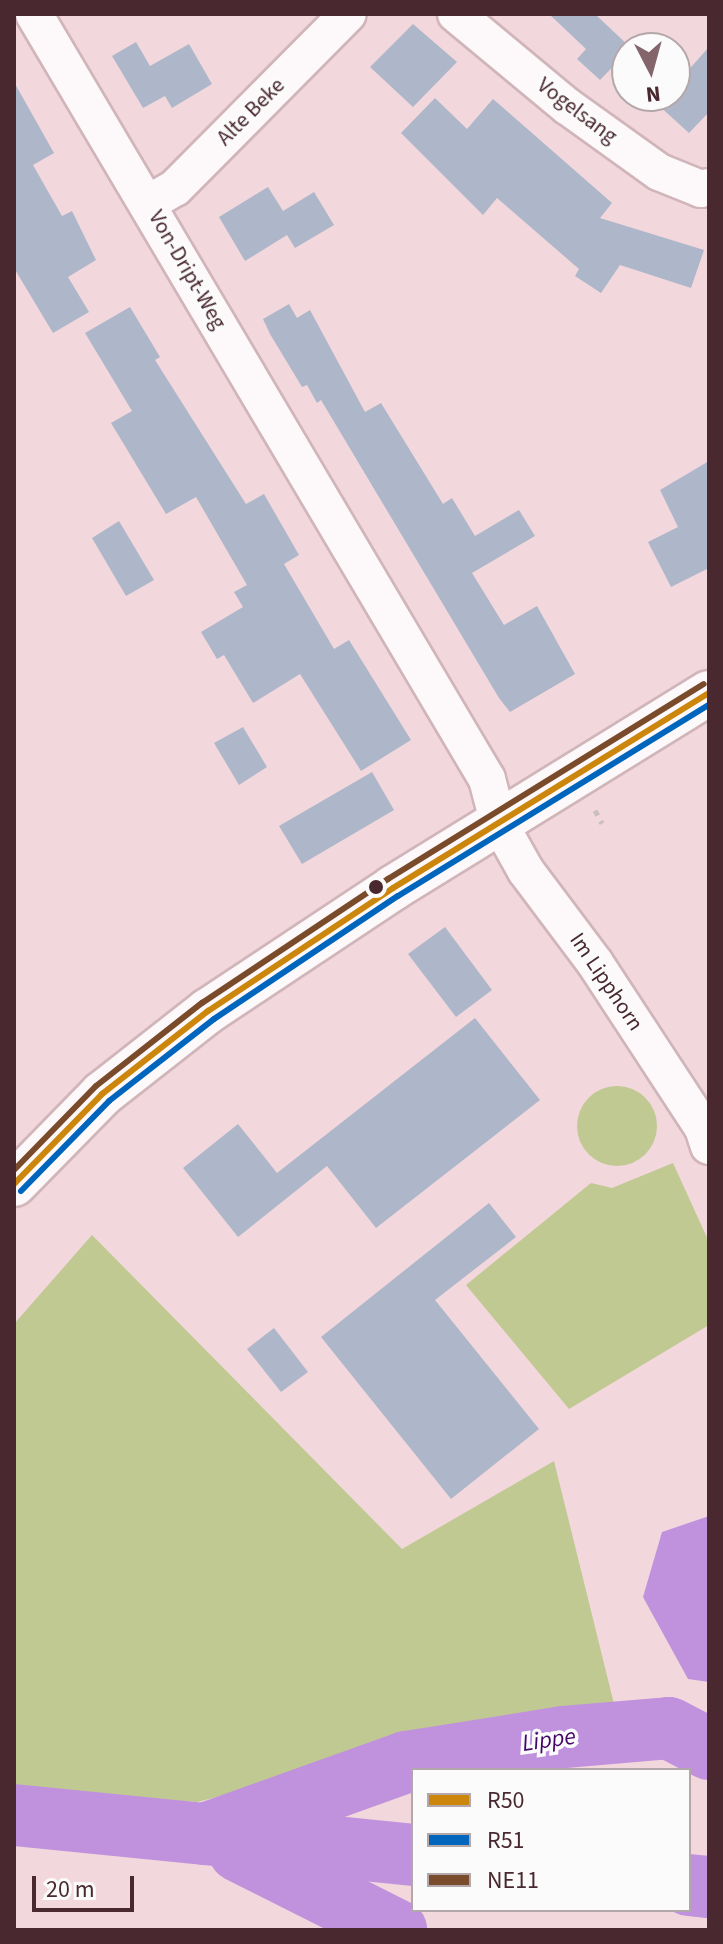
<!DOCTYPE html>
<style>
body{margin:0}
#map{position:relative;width:723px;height:1944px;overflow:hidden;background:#f2d7dc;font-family:"Source Sans 3",sans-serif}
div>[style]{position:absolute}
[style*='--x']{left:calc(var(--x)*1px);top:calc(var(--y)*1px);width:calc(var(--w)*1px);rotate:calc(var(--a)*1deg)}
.green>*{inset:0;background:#c0c992}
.round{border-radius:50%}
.water>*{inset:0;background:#c092dd}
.river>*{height:62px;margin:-31px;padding:0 31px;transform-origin:31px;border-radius:31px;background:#c092dd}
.building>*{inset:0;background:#aeb7c9}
.path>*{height:5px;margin-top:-2.5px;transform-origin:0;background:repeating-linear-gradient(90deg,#ccbfc3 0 6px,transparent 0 12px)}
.roads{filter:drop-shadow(2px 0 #d0b5ba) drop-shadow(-2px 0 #d0b5ba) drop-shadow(0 2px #d0b5ba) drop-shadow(0 -2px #d0b5ba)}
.minor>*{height:36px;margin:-18px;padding:0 18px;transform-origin:18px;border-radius:18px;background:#fdf9fa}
.tertiary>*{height:44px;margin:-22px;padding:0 22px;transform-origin:22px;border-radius:22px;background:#fdf9fa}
.bus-1>*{height:6px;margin:-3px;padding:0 3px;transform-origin:3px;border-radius:3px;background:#cc860c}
.bus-2>*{height:6px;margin:-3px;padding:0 3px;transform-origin:3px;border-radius:3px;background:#0065bd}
.bus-3>*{height:6px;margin:-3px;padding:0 3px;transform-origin:3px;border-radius:3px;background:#7a4b2a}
.dots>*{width:22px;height:22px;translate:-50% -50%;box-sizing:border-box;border:4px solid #fbfbfb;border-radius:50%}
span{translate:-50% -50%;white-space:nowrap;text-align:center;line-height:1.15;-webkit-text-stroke:7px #fbfbfb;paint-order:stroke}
.street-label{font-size:22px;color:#49282f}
.water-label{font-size:24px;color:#430668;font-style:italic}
.frame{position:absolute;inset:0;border:16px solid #49282f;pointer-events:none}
.legend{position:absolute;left:411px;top:1768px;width:280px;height:144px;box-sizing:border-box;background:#fbfbfb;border:2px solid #b4a7a9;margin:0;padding:10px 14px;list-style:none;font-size:24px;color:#49282f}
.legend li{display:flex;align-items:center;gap:16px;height:40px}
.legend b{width:40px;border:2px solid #b4a7a9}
.north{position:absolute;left:611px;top:32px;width:80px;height:80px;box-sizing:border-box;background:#fbfbfb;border:2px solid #b4a7a9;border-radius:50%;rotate:174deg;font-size:22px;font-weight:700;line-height:32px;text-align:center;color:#49282f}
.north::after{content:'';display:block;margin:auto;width:28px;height:36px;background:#84656c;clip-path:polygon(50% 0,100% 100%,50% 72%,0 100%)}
.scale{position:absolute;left:32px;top:1876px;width:102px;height:36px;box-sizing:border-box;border:4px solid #49282f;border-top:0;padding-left:10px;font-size:24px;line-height:28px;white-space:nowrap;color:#49282f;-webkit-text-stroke:6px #fbfbfb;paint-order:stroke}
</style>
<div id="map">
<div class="green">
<i class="round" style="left:577px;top:1086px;width:80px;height:80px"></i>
<i style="clip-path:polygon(673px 1163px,709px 1242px,709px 1325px,569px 1409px,466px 1285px,591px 1183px,612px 1188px)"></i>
<i style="clip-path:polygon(92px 1235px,402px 1549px,554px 1461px,616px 1712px,488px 1729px,197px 1802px,14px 1791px,14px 1324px)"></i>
</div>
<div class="water">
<i style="clip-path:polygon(709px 1516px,709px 1682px,688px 1679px,643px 1597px,662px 1532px)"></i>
</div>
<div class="river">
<i style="--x:14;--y:1815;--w:401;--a:5.7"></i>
<i style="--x:205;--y:1834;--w:214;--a:-19.7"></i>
<i style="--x:406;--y:1762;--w:160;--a:-9"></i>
<i style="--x:564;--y:1737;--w:105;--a:-4.9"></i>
<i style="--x:669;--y:1728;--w:45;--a:27.7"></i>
<i style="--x:239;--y:1851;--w:176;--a:26.7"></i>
<i style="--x:689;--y:1885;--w:20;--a:6"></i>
</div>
<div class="building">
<i style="clip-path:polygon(549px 14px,595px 14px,631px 48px,600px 80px,577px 59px,586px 49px)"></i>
<i style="clip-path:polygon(413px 24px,457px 62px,413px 107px,370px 67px)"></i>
<i style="clip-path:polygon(136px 42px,150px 66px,189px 44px,212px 84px,172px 108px,165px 96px,143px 108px,112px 56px)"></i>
<i style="clip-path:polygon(709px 47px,709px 112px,689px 133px,657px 104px,665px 96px,675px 96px,675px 85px)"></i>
<i style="clip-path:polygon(14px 82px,54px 153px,33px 165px,62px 216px,72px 211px,96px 260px,68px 277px,89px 312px,53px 333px,14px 268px)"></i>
<i style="clip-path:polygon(435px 98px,467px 129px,493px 99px,612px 203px,600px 218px,704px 250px,691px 288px,620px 265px,601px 293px,575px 276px,579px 269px,497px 198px,483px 215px,401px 133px)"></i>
<i style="clip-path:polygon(268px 187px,283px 211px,314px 192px,334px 225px,295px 248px,287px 235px,245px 261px,219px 217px)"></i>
<i style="clip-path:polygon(289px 304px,297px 318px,310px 310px,365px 412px,381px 403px,443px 504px,452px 498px,475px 536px,519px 510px,535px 536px,472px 573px,504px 625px,537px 606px,575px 674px,510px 712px,499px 698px,321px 400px,317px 403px,307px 385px,302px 387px,270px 334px,263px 319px)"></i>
<i style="clip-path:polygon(130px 307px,160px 357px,155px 360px,246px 504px,264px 494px,299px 555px,284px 564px,334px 649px,349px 640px,411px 740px,361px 771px,300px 674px,253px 703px,224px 655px,217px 659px,201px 632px,243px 607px,234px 592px,247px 585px,196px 497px,166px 514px,111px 423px,132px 411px,85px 333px)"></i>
<i style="clip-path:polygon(709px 461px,709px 568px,671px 587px,648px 542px,678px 527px,660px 490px)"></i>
<i style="clip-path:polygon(119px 521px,154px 580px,126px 596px,92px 538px)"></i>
<i style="clip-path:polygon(243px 727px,267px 767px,239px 785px,214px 743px)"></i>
<i style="clip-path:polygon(372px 772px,394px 810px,302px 864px,279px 826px)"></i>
<i style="clip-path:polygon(445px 927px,492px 990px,456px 1017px,408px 954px)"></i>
<i style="clip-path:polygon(475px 1018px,540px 1100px,376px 1228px,327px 1166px,238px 1237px,183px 1168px,238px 1124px,277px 1173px)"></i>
<i style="clip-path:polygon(489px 1203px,516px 1237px,435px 1300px,539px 1429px,451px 1499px,321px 1337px)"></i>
<i style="clip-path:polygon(274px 1328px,308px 1372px,281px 1392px,247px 1349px)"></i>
</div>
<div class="path">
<i style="--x:595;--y:810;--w:15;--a:62"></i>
</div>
<div class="roads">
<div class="minor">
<i style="--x:34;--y:14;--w:889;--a:59.37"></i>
<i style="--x:487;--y:779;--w:43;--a:75.3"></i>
<i style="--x:498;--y:821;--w:57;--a:60.8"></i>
<i style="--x:526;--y:871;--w:115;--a:53.1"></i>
<i style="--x:595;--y:963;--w:197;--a:56.8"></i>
<i style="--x:703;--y:1128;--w:19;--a:72"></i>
<i style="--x:456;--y:14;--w:144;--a:39.7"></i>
<i style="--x:567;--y:106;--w:113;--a:35.7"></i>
<i style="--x:659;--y:172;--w:45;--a:22"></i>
<i style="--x:701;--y:189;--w:8;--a:-14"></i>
<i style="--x:147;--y:204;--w:32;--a:-30"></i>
<i style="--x:175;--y:188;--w:245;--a:-45.2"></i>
</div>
<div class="tertiary">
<i style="--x:14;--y:1184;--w:126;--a:-45.6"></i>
<i style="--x:102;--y:1094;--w:135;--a:-38.1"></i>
<i style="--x:208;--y:1011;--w:222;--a:-33.6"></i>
<i style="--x:393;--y:888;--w:371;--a:-31.7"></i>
</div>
</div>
<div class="bus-1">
<i style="--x:14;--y:1184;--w:126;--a:-45.6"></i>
<i style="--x:102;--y:1094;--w:135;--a:-38.1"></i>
<i style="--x:208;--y:1011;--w:222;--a:-33.6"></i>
<i style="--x:393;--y:888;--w:371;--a:-31.7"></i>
</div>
<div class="bus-2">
<i style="--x:21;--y:1191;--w:126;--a:-45.6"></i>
<i style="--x:109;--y:1101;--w:133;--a:-38"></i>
<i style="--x:214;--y:1019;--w:221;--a:-33.8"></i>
<i style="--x:398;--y:896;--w:365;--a:-31.6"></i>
</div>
<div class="bus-3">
<i style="--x:14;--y:1170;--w:117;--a:-45.7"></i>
<i style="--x:96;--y:1086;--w:135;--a:-38.1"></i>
<i style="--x:202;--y:1003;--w:224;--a:-33.7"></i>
<i style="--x:388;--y:879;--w:371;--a:-31.7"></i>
</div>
<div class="dots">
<i style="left:376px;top:887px;background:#49282f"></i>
</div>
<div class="street-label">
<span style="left:577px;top:111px;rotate:37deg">Vogelsang</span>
<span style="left:251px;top:112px;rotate:-45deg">Alte Beke</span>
<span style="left:187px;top:270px;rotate:60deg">Von-Dript-Weg</span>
<span style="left:606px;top:982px;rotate:56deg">Im Lipphorn</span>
</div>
<div class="water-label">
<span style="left:549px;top:1740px;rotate:-8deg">Lippe</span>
</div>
<div class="frame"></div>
<ul class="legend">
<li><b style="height:10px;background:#cc860c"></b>R50</li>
<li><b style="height:10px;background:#0065bd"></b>R51</li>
<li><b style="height:10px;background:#7a4b2a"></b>NE11</li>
</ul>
<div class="north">N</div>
<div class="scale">20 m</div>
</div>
